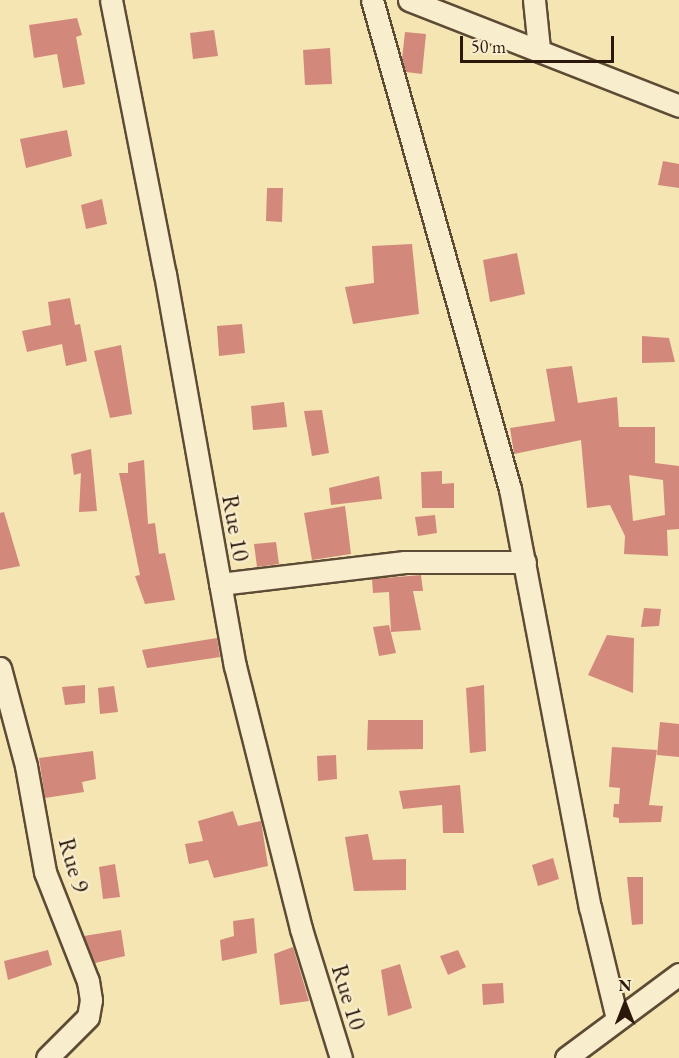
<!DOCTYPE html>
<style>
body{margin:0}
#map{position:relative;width:679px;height:1058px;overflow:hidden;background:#f4e5b3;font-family:"EB Garamond",serif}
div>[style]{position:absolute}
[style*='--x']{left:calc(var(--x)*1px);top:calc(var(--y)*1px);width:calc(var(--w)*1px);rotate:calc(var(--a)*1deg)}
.building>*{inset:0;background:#d2897c}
.roads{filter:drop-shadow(2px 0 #5e4b35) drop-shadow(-2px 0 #5e4b35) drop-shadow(0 2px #5e4b35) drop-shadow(0 -2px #5e4b35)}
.minor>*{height:21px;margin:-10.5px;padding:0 10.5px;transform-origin:10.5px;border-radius:10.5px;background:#f8eece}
span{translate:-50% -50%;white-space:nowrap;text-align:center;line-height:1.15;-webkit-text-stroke:4.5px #f8eece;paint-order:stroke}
.street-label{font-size:24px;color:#2c180b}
.north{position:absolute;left:595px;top:974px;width:60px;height:60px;-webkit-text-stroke:4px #f8eece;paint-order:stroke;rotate:0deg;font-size:16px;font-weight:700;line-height:24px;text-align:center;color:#2c180b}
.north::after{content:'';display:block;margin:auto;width:21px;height:27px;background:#2c180b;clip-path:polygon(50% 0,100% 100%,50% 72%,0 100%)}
.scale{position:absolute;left:460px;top:36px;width:154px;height:27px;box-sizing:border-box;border:3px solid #2c180b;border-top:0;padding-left:8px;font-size:18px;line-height:21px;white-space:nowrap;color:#2c180b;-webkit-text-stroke:4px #f8eece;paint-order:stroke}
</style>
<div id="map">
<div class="building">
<i style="clip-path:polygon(77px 18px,82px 35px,76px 37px,85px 84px,63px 88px,57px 54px,34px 58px,29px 25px)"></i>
<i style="clip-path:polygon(214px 30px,218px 56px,193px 59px,190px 33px)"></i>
<i style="clip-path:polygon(405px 32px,426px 34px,422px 74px,406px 72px,402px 59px)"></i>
<i style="clip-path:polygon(330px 48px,332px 84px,305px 85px,303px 50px)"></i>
<i style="clip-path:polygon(67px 130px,72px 156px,26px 168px,20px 139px)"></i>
<i style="clip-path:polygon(663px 161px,679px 164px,679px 188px,658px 185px)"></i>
<i style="clip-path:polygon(267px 188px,283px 188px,282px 222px,266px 221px)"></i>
<i style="clip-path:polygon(102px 199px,107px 224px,86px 229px,81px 205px)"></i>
<i style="clip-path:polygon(412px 244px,419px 314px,353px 324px,345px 287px,374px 283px,372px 246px)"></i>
<i style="clip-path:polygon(517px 253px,525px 294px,490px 302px,483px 260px)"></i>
<i style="clip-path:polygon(70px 298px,75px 325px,80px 324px,87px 361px,66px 366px,62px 344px,27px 352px,22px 331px,51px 325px,48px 302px)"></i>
<i style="clip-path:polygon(242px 324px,245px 353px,219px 356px,217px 326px)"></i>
<i style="clip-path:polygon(642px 336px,669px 338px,675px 362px,642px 363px)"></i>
<i style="clip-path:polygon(121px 345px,132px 414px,110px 418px,94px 351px)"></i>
<i style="clip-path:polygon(evenodd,572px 366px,578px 403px,617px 397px,619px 427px,655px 427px,655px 463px,679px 466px,679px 529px,667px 530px,668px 556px,624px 554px,625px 536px,610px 505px,587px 508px,581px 440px,514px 454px,510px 428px,555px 421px,546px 369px,572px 366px,629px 475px,663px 480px,665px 515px,633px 521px,629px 475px)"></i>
<i style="clip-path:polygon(284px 402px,287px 427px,253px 430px,251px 406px)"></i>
<i style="clip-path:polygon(322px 410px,329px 453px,312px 456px,304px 411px)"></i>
<i style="clip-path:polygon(91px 449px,97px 511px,79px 512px,81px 473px,74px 475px,71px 454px)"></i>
<i style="clip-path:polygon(144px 460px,148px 524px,155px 523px,159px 554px,165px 553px,175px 600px,145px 604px,135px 576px,140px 575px,119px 473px,128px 473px,128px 463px)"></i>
<i style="clip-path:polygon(442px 471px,442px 484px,454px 483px,454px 508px,422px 508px,421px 472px)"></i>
<i style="clip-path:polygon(379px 476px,382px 499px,331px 505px,329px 488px)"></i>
<i style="clip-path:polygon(345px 506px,351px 554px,312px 560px,304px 513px)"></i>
<i style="clip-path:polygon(4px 512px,20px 566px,0 570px,0 513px)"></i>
<i style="clip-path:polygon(435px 515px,437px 533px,418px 536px,415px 517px)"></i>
<i style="clip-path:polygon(276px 542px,279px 564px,257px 567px,254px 544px)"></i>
<i style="clip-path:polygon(421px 575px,423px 591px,413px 591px,421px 630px,391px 632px,389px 592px,373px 593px,372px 579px)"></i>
<i style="clip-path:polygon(644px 608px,661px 609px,659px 626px,641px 627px)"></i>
<i style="clip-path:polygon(389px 625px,396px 653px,379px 656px,373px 627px)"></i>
<i style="clip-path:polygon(607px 635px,634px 638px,633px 693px,588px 675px)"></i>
<i style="clip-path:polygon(217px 638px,220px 657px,147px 668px,142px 650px)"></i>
<i style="clip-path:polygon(85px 685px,85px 703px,65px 705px,62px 687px)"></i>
<i style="clip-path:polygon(484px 685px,486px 751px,470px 753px,466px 688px)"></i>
<i style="clip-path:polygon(114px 686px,118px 712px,100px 714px,98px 688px)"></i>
<i style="clip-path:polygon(368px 720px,423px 720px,423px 749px,367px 750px)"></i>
<i style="clip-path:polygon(660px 722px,679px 724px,679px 757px,657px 755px)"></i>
<i style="clip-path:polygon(612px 747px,657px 750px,649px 805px,663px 806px,661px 822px,619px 823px,619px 818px,613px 817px,614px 804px,619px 804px,620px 788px,609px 787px)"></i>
<i style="clip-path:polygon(93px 751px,96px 779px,82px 782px,84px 792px,45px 798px,39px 758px)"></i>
<i style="clip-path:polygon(336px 755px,337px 779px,318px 781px,317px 756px)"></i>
<i style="clip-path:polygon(460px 785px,464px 833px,443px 833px,442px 805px,403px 809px,399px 791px)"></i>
<i style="clip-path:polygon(233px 811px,238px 826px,261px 821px,268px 866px,214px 878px,208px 860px,189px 864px,185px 844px,203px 841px,198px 821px)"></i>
<i style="clip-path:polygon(368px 834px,373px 860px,406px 859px,406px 890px,354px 891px,345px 837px)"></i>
<i style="clip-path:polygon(553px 858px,559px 879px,538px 886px,532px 865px)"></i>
<i style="clip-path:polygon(115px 864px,120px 897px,103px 899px,99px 867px)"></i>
<i style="clip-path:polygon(627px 877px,643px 877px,643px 924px,632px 925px)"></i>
<i style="clip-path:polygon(254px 918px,257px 953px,222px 961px,220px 940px,234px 936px,233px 921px)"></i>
<i style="clip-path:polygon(121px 930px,125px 956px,95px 963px,84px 936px)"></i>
<i style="clip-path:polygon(293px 947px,309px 1001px,280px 1005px,274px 954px)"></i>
<i style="clip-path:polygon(48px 950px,52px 965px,8px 980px,4px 961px)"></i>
<i style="clip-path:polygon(458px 950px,466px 967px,448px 975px,440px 956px)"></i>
<i style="clip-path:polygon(400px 964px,412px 1008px,388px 1016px,381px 970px)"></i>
<i style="clip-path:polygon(503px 983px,504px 1003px,483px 1005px,482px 984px)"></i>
</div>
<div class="roads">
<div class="minor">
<i style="--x:111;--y:0;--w:279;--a:78.9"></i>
<i style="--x:165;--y:274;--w:398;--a:79.9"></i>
<i style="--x:235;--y:666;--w:271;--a:75.9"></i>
<i style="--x:301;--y:929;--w:135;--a:72.8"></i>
<i style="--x:372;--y:0;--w:508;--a:74.24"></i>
<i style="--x:510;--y:489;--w:426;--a:79.2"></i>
<i style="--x:590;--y:907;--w:115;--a:76.4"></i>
<i style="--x:409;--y:0;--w:290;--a:21.4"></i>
<i style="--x:534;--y:0;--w:48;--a:84.1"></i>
<i style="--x:220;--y:584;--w:186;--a:-6.8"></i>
<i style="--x:405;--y:562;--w:120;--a:0"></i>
<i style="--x:0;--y:668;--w:101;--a:75.1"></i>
<i style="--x:26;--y:766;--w:108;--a:79.8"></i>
<i style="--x:45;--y:872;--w:117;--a:68.5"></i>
<i style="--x:88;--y:981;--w:19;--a:81"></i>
<i style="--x:91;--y:1000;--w:17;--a:100"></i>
<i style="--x:88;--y:1017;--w:58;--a:135"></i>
<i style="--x:566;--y:1058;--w:141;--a:-36.6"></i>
</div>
</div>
<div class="street-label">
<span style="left:236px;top:528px;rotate:80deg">Rue 10</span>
<span style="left:74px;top:865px;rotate:74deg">Rue 9</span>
<span style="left:349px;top:997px;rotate:73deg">Rue 10</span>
</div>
<div class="north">N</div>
<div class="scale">50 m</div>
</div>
